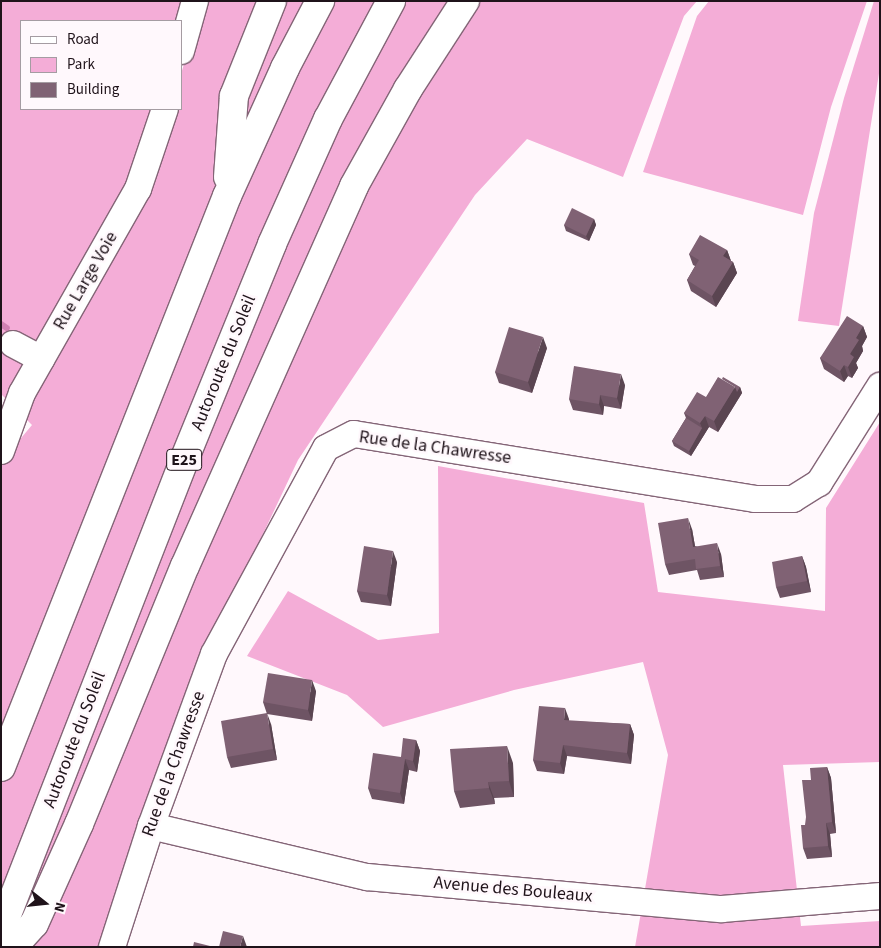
<!DOCTYPE html>
<style>
body{margin:0}
#map{position:relative;width:881px;height:948px;overflow:hidden;background:#fff8fc;font-family:"Source Sans 3",sans-serif}
div>[style]{position:absolute}
[style*='--x']{left:calc(var(--x)*1px);top:calc(var(--y)*1px);width:calc(var(--w)*1px);rotate:calc(var(--a)*1deg)}
.green>*{inset:0;background:#f4add7}
.stream>*{height:6px;margin:-3px;padding:0 3px;transform-origin:3px;border-radius:3px;background:#d081b2}
.roads{filter:drop-shadow(1px 0 #846577) drop-shadow(-1px 0 #846577) drop-shadow(0 1px #846577) drop-shadow(0 -1px #846577)}
.minor>*{height:26px;margin:-13px;padding:0 13px;transform-origin:13px;border-radius:13px;background:#fff}
.highway>*{height:28px;margin:-14px;padding:0 14px;transform-origin:14px;border-radius:14px;background:#fff}
.wall>*{inset:0;background:#6e5464}
.shaded-wall>*{inset:0;background:#5a4551}
.building>*{inset:0;background:#806274}
span{translate:-50% -50%;white-space:nowrap;text-align:center;line-height:1.15;-webkit-text-stroke:5px #fff8fc;paint-order:stroke}
.shield-label span{padding:1px 4px;background:#fff8fc;border:1px solid;border-radius:4px;-webkit-text-stroke-width:0}
.shield-label{font-size:16px;color:#1f131a;font-weight:700}
.street-label{font-size:18px;color:#1f131a}
.frame{position:absolute;inset:0;border:2px solid #1f131a;pointer-events:none}
.legend{position:absolute;left:20px;top:20px;width:162px;height:90px;box-sizing:border-box;background:#fff8fc;border:1px solid #a59ca2;margin:0;padding:6px 9px;list-style:none;font-size:15px;color:#1f131a}
.legend li{display:flex;align-items:center;gap:10px;height:25px}
.legend b{width:25px;border:1px solid #a59ca2}
.north{position:absolute;left:20px;top:878px;width:50px;height:50px;-webkit-text-stroke:4px #fff8fc;paint-order:stroke;rotate:106deg;font-size:14px;font-weight:700;line-height:20px;text-align:center;color:#1f131a}
.north::after{content:'';display:block;margin:auto;width:18px;height:22px;background:#1f131a;clip-path:polygon(50% 0,100% 100%,50% 72%,0 100%)}
</style>
<div id="map">
<div class="green">
<i style="clip-path:polygon(1px 1px,188px 1px,181px 21px,21px 21px,21px 109px,181px 109px,181px 74px,203px 1px,697px 1px,684px 16px,623px 177px,527px 139px,475px 195px,298px 460px,203px 661px,98px 947px,1px 947px,1px 462px,32px 425px,1px 394px)"></i>
<i style="clip-path:polygon(709px 1px,867px 1px,831px 107px,803px 215px,643px 172px,697px 16px)"></i>
<i style="clip-path:polygon(874px 1px,880px 1px,880px 67px,839px 326px,798px 321px,814px 213px,844px 98px)"></i>
<i style="clip-path:polygon(880px 422px,880px 762px,783px 765px,801px 926px,880px 921px,880px 947px,635px 947px,668px 755px,643px 662px,514px 690px,383px 727px,347px 695px,247px 656px,288px 591px,378px 640px,439px 633px,438px 466px,644px 503px,658px 592px,825px 611px,826px 508px)"></i>
</div>
<div class="stream">
<i style="--x:1;--y:324;--w:7;--a:34"></i>
</div>
<div class="roads">
<div class="minor">
<i style="--x:181;--y:51;--w:52;--a:-74.4"></i>
<i style="--x:13;--y:344;--w:32;--a:28"></i>
<i style="--x:1;--y:451;--w:62;--a:-70.1"></i>
<i style="--x:22;--y:393;--w:235;--a:-60.4"></i>
<i style="--x:138;--y:189;--w:84;--a:-71.4"></i>
<i style="--x:151;--y:826;--w:222;--a:13.3"></i>
<i style="--x:367;--y:877;--w:356;--a:5.2"></i>
<i style="--x:722;--y:909;--w:159;--a:-4.7"></i>
<i style="--x:112;--y:947;--w:127;--a:-72.1"></i>
<i style="--x:151;--y:826;--w:183;--a:-69.9"></i>
<i style="--x:214;--y:654;--w:234;--a:-61.5"></i>
<i style="--x:326;--y:448;--w:31;--a:-27"></i>
<i style="--x:354;--y:434;--w:406;--a:9.2"></i>
<i style="--x:755;--y:499;--w:38;--a:0"></i>
<i style="--x:793;--y:499;--w:31;--a:-32"></i>
<i style="--x:819;--y:483;--w:115;--a:-57.8"></i>
</div>
<div class="highway">
<i style="--x:228;--y:177;--w:81;--a:-85.8"></i>
<i style="--x:234;--y:96;--w:102;--a:-68.2"></i>
<i style="--x:1;--y:767;--w:614;--a:-68.41"></i>
<i style="--x:227;--y:196;--w:141;--a:-65.6"></i>
<i style="--x:285;--y:68;--w:76;--a:-62.4"></i>
<i style="--x:1;--y:930;--w:499;--a:-68.7"></i>
<i style="--x:182;--y:465;--w:239;--a:-67.8"></i>
<i style="--x:272;--y:244;--w:137;--a:-65.9"></i>
<i style="--x:328;--y:119;--w:134;--a:-61.9"></i>
<i style="--x:13;--y:947;--w:31;--a:-48"></i>
<i style="--x:34;--y:924;--w:110;--a:-65.8"></i>
<i style="--x:79;--y:824;--w:279;--a:-67.7"></i>
<i style="--x:185;--y:566;--w:416;--a:-66"></i>
<i style="--x:354;--y:186;--w:111;--a:-60.9"></i>
<i style="--x:408;--y:89;--w:105;--a:-57.1"></i>
</div>
</div>
<div class="wall">
<i style="clip-path:polygon(594px 219px,596px 225px,589px 241px,566px 231px,564px 225px)"></i>
<i style="clip-path:polygon(727px 250px,731px 261px,733px 262px,737px 273px,716px 307px,691px 291px,687px 280px,695px 266px,693px 265px,689px 254px)"></i>
<i style="clip-path:polygon(863px 326px,867px 337px,862px 346px,863px 351px,856px 363px,858px 368px,852px 378px,848px 376px,844px 382px,824px 369px,820px 358px)"></i>
<i style="clip-path:polygon(547px 348px,532px 393px,499px 383px,495px 372px)"></i>
<i style="clip-path:polygon(625px 385px,621px 409px,604px 406px,603px 415px,573px 410px,569px 399px)"></i>
<i style="clip-path:polygon(740px 387px,742px 393px,718px 432px,709px 427px,691px 456px,674px 446px,672px 441px,686px 418px,684px 413px,706px 397px)"></i>
<i style="clip-path:polygon(692px 529px,695px 546px,721px 554px,724px 577px,700px 580px,697px 570px,669px 575px,665px 564px)"></i>
<i style="clip-path:polygon(802px 556px,806px 567px,811px 592px,780px 598px,776px 587px)"></i>
<i style="clip-path:polygon(397px 562px,391px 606px,361px 602px,357px 591px)"></i>
<i style="clip-path:polygon(316px 691px,312px 721px,267px 714px,263px 702px)"></i>
<i style="clip-path:polygon(569px 719px,569px 721px,630px 724px,634px 735px,631px 764px,567px 756px,564px 774px,537px 771px,533px 760px)"></i>
<i style="clip-path:polygon(271px 724px,277px 760px,231px 768px,227px 757px)"></i>
<i style="clip-path:polygon(416px 740px,420px 751px,417px 772px,409px 770px,404px 804px,372px 799px,368px 788px,401px 757px)"></i>
<i style="clip-path:polygon(513px 763px,514px 797px,494px 798px,495px 804px,460px 808px,454px 791px)"></i>
<i style="clip-path:polygon(827px 767px,831px 778px,836px 833px,830px 834px,832px 857px,807px 859px,803px 848px,811px 780px)"></i>
</div>
<div class="shaded-wall">
<i style="clip-path:polygon(594px 219px,596px 225px,589px 241px,586px 236px)"></i>
<i style="clip-path:polygon(727px 250px,731px 261px,723px 256px)"></i>
<i style="clip-path:polygon(733px 262px,737px 273px,716px 307px,712px 296px)"></i>
<i style="clip-path:polygon(863px 326px,867px 337px,862px 346px,863px 351px,856px 363px,858px 368px,852px 378px,848px 367px,850px 354px,856px 338px)"></i>
<i style="clip-path:polygon(543px 337px,547px 348px,532px 393px,528px 382px)"></i>
<i style="clip-path:polygon(844px 365px,848px 376px,844px 382px,840px 371px)"></i>
<i style="clip-path:polygon(621px 374px,625px 385px,621px 409px,617px 398px)"></i>
<i style="clip-path:polygon(735px 387px,740px 387px,742px 393px,718px 432px,714px 421px)"></i>
<i style="clip-path:polygon(600px 395px,604px 406px,603px 415px,599px 404px)"></i>
<i style="clip-path:polygon(705px 416px,709px 427px,691px 456px,689px 451px,702px 428px,700px 423px)"></i>
<i style="clip-path:polygon(688px 518px,692px 529px,697px 558px,693px 547px)"></i>
<i style="clip-path:polygon(717px 543px,721px 554px,724px 577px,720px 566px)"></i>
<i style="clip-path:polygon(393px 551px,397px 562px,391px 606px,387px 595px)"></i>
<i style="clip-path:polygon(802px 556px,806px 567px,811px 592px,807px 581px)"></i>
<i style="clip-path:polygon(312px 680px,316px 691px,312px 721px,308px 710px)"></i>
<i style="clip-path:polygon(565px 708px,569px 719px,568px 731px,564px 720px)"></i>
<i style="clip-path:polygon(267px 713px,271px 724px,277px 760px,273px 749px)"></i>
<i style="clip-path:polygon(630px 724px,634px 735px,631px 764px,627px 753px)"></i>
<i style="clip-path:polygon(416px 740px,420px 751px,417px 772px,413px 761px)"></i>
<i style="clip-path:polygon(563px 745px,567px 756px,564px 774px,560px 763px)"></i>
<i style="clip-path:polygon(507px 746px,513px 763px,514px 797px,509px 781px)"></i>
<i style="clip-path:polygon(405px 759px,409px 770px,404px 804px,400px 793px)"></i>
<i style="clip-path:polygon(827px 767px,831px 778px,836px 833px,832px 822px)"></i>
<i style="clip-path:polygon(488px 782px,494px 798px,495px 804px,489px 788px)"></i>
<i style="clip-path:polygon(826px 823px,830px 834px,832px 857px,828px 846px)"></i>
<i style="clip-path:polygon(243px 936px,247px 947px,240px 947px)"></i>
</div>
<div class="building">
<i style="clip-path:polygon(572px 208px,594px 219px,586px 236px,564px 225px)"></i>
<i style="clip-path:polygon(700px 235px,727px 250px,723px 256px,733px 262px,712px 296px,687px 280px,699px 260px,689px 254px)"></i>
<i style="clip-path:polygon(847px 316px,863px 326px,856px 338px,859px 340px,850px 354px,854px 357px,848px 367px,844px 365px,840px 371px,820px 358px)"></i>
<i style="clip-path:polygon(509px 327px,543px 337px,528px 382px,495px 372px)"></i>
<i style="clip-path:polygon(574px 366px,621px 374px,617px 398px,600px 395px,599px 404px,569px 399px)"></i>
<i style="clip-path:polygon(718px 377px,735px 387px,714px 421px,705px 416px,700px 423px,684px 413px,697px 392px,706px 397px)"></i>
<i style="clip-path:polygon(723px 377px,740px 387px,737px 392px,735px 387px,722px 379px)"></i>
<i style="clip-path:polygon(686px 418px,702px 428px,689px 451px,672px 441px)"></i>
<i style="clip-path:polygon(688px 518px,693px 547px,717px 543px,720px 566px,696px 569px,695px 559px,665px 564px,658px 523px)"></i>
<i style="clip-path:polygon(364px 546px,393px 551px,387px 595px,357px 591px)"></i>
<i style="clip-path:polygon(802px 556px,807px 581px,776px 587px,772px 562px)"></i>
<i style="clip-path:polygon(268px 673px,312px 680px,308px 710px,263px 702px)"></i>
<i style="clip-path:polygon(539px 706px,565px 708px,564px 720px,630px 724px,627px 753px,563px 745px,560px 763px,533px 760px)"></i>
<i style="clip-path:polygon(267px 713px,273px 749px,227px 757px,221px 721px)"></i>
<i style="clip-path:polygon(403px 738px,416px 740px,413px 761px,405px 759px,400px 793px,368px 788px,373px 753px,401px 757px)"></i>
<i style="clip-path:polygon(507px 746px,509px 781px,488px 782px,489px 788px,454px 791px,450px 749px)"></i>
<i style="clip-path:polygon(827px 767px,832px 822px,826px 823px,828px 846px,803px 848px,801px 825px,805px 825px,806px 817px,802px 780px,811px 780px,810px 768px)"></i>
<i style="clip-path:polygon(223px 931px,243px 936px,240px 947px,219px 947px)"></i>
<i style="clip-path:polygon(194px 942px,214px 947px,193px 947px)"></i>
</div>
<div class="shield-label">
<span style="left:184px;top:460px">E25</span>
</div>
<div class="street-label">
<span style="left:86px;top:281px;rotate:-60deg">Rue Large Voie</span>
<span style="left:224px;top:363px;rotate:-68deg">Autoroute du Soleil</span>
<span style="left:435px;top:448px;rotate:8deg">Rue de la Chawresse</span>
<span style="left:75px;top:740px;rotate:-69deg">Autoroute du Soleil</span>
<span style="left:174px;top:764px;rotate:-70deg">Rue de la Chawresse</span>
<span style="left:513px;top:890px;rotate:5deg">Avenue des Bouleaux</span>
</div>
<div class="frame"></div>
<ul class="legend">
<li><b style="height:6px;background:#fff"></b>Road</li>
<li><b style="height:14px;background:#f4add7"></b>Park</li>
<li><b style="height:14px;background:#806274"></b>Building</li>
</ul>
<div class="north">N</div>
</div>
